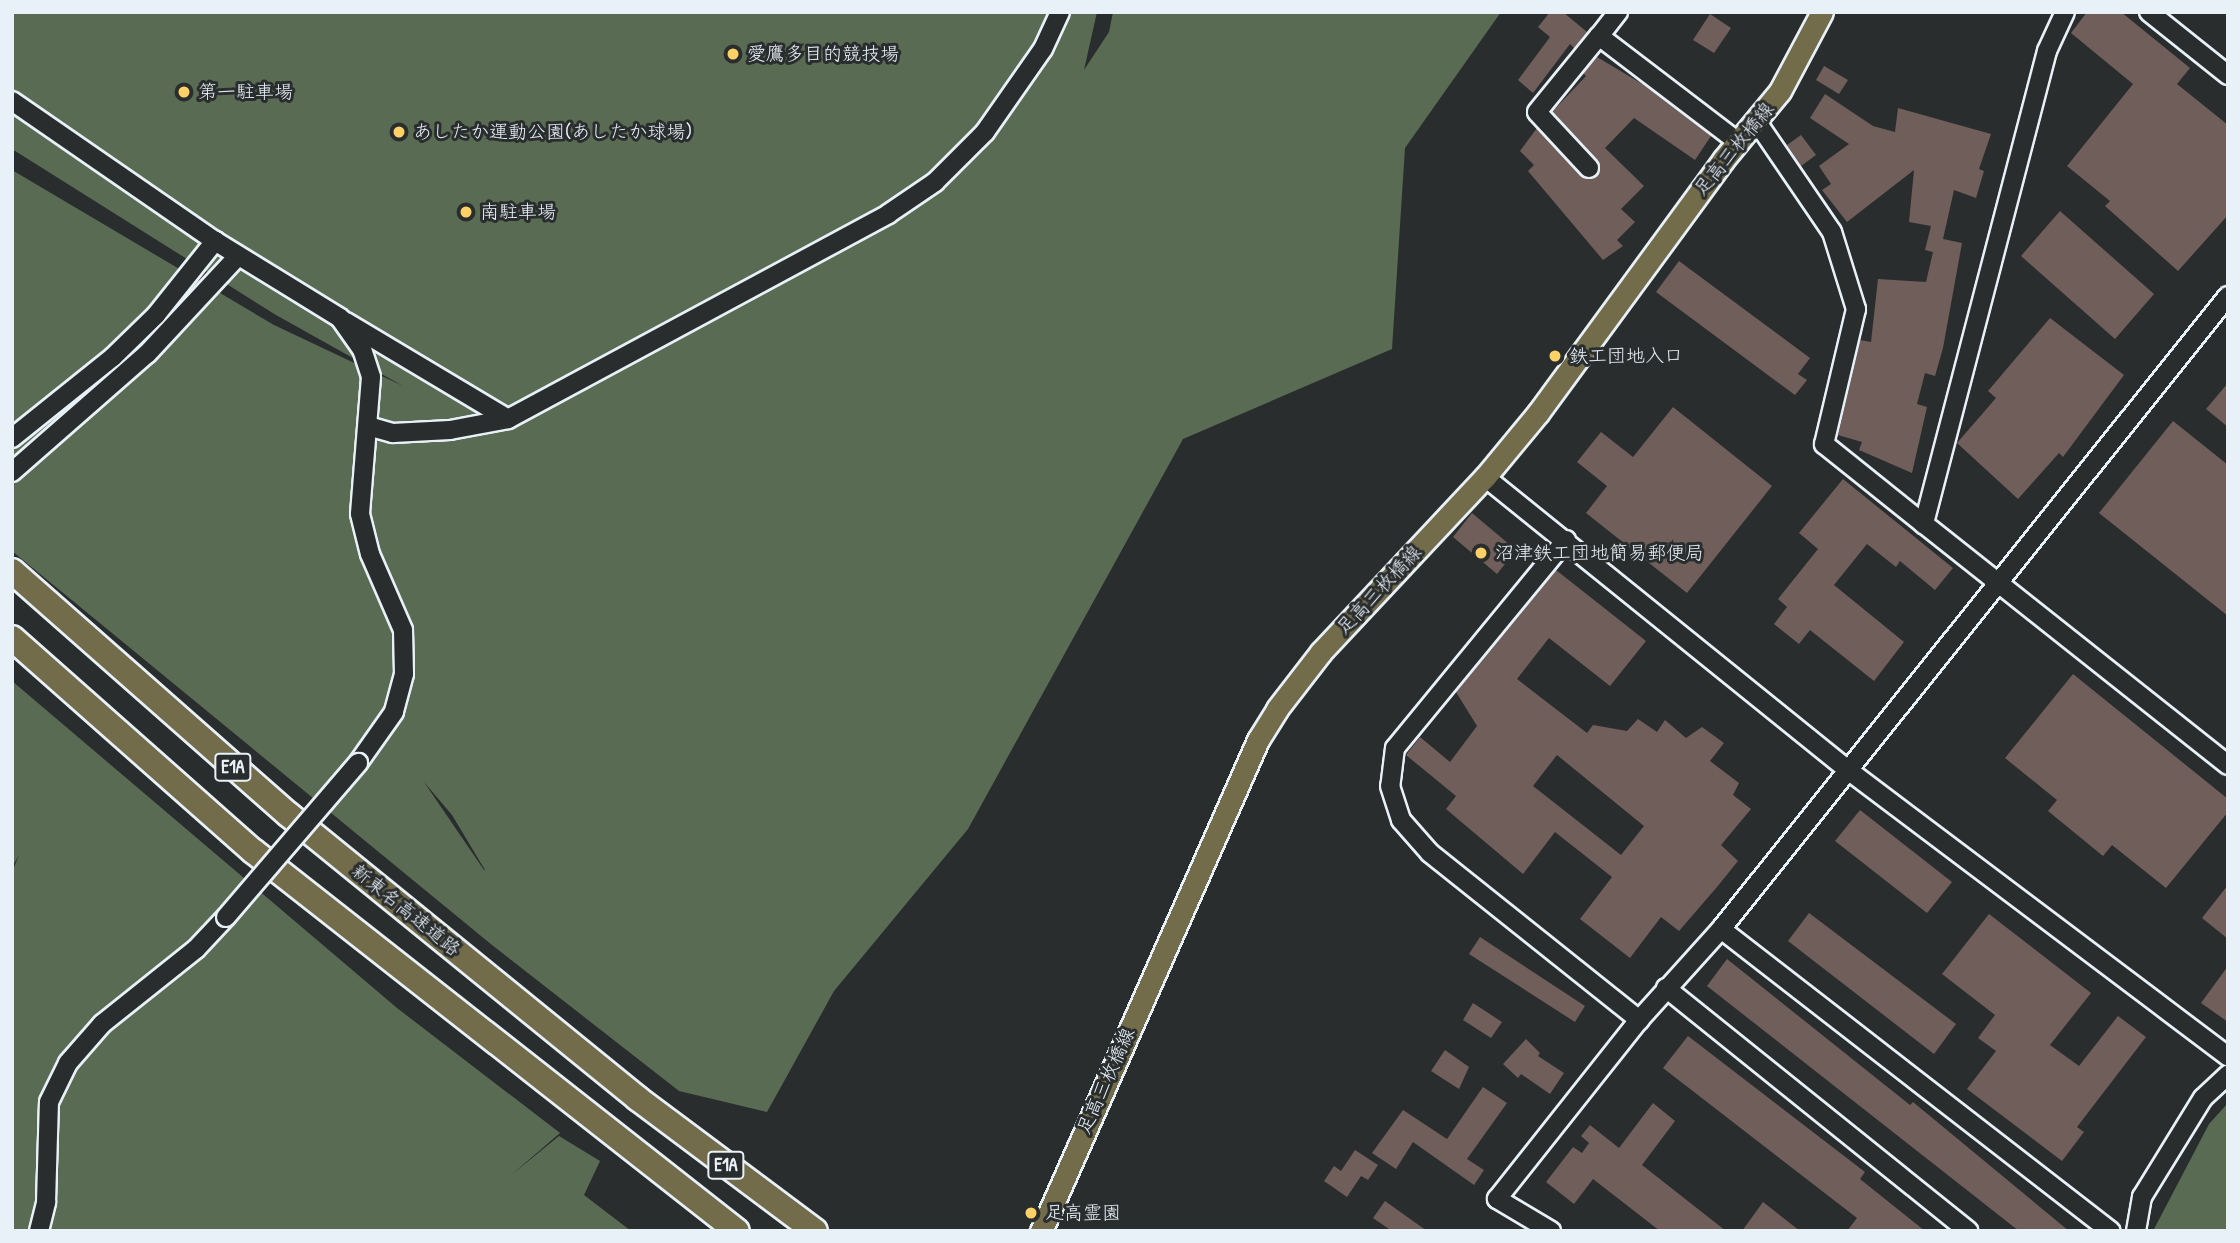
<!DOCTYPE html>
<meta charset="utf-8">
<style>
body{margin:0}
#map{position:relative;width:2240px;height:1243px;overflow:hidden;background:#2a2d2e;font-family:"Patrick Hand","Klee One",sans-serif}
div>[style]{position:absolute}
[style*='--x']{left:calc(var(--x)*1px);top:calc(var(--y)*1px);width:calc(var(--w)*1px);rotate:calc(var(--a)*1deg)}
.green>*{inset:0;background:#5a6b54}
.building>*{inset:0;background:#705e5a}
.roads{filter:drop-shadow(2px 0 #e8f1f8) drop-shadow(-2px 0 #e8f1f8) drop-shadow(0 2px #e8f1f8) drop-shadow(0 -2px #e8f1f8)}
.minor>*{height:18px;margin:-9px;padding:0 9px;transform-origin:9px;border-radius:9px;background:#2a2d2e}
.major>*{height:21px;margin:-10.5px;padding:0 10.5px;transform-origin:10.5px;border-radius:10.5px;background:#726c4b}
.highway>*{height:24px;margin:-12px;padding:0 12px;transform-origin:12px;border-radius:12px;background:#726c4b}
.bridges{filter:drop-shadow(2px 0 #e8f1f8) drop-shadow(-2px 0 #e8f1f8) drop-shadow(0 2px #e8f1f8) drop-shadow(0 -2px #e8f1f8)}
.minor-bridge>*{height:18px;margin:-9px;padding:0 9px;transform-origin:9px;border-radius:9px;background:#2a2d2e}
.dots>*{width:19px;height:19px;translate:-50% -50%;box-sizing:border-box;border:4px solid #2a2d2e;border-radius:50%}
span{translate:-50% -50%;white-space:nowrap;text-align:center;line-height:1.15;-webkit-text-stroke:6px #2a2d2e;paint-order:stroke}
.shield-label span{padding:2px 5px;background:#2a2d2e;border:2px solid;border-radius:5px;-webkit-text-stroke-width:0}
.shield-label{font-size:18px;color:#e8f1f8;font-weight:700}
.poi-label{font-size:19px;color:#e8f1f8}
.left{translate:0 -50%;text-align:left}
.street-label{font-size:19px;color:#e8f1f8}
.frame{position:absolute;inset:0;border:14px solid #e8f1f8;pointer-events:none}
</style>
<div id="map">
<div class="green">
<i style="clip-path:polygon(evenodd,12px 12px,1097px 12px,1084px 70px,1109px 32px,1113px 12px,1501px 12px,1405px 148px,1392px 349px,1183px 439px,968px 829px,834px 991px,767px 1112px,679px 1091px,492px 945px,12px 551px,12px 170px,274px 325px,403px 386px,276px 315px,12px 149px,12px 12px,424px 782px,452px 815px,485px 870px,484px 870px,424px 782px)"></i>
<i style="clip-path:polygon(12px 681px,397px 1008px,560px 1133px,510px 1176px,559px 1136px,600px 1161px,584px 1195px,631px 1231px,12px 1231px,12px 872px,19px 855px,12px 867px)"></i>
<i style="clip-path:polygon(2228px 1103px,2228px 1231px,2153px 1231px,2209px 1124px)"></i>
</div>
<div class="building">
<i style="clip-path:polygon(1550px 12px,1563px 12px,1587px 32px,1574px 48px,1570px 44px,1533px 93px,1518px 80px,1550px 37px,1538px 27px)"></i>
<i style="clip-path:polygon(2087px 12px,2121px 12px,2190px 68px,2177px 84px,2228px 125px,2228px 215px,2178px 271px,2105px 206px,2110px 201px,2067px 166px,2133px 84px,2071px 33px)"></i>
<i style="clip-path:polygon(1710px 14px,1731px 28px,1714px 53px,1693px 40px)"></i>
<i style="clip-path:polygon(1597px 57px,1644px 85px,1711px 136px,1695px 160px,1634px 118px,1605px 148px,1644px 186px,1621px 209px,1635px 222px,1617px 240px,1623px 246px,1603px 260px,1528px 171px,1534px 165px,1520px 151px,1537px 128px,1581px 176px,1597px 176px,1598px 161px,1552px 112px,1586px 76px,1583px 73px)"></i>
<i style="clip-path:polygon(1824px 66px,1848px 80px,1839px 94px,1816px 80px)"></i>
<i style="clip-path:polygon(1825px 94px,1873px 126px,1895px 132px,1898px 108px,1991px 134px,1979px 169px,1984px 171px,1976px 198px,1954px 190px,1943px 239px,1962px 243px,1943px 348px,1935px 376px,1925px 373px,1917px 404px,1927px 407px,1912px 473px,1859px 450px,1862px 442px,1838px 435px,1860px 340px,1871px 342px,1878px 279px,1926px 282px,1933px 252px,1925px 250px,1931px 226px,1909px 222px,1914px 170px,1847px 222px,1822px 190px,1831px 184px,1819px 166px,1849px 144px,1810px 118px)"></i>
<i style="clip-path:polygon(1801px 135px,1816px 155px,1801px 166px,1787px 145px)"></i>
<i style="clip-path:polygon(2060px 211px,2154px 294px,2115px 339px,2021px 256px)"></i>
<i style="clip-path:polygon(1679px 261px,1810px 358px,1798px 374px,1807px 380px,1795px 395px,1656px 292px)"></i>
<i style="clip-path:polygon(2050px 318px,2124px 375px,2063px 457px,2059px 453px,2018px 499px,1957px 443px,1996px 398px,1988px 391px)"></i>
<i style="clip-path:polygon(2228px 383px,2228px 427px,2206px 409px)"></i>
<i style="clip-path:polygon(1673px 407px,1772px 486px,1687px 593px,1586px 513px,1607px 486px,1577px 462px,1601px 432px,1633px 457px)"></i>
<i style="clip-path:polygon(2173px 421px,2228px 465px,2228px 616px,2099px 513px)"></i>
<i style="clip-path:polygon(1843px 479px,1953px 568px,1935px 590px,1900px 561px,1896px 567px,1867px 544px,1834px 585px,1904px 642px,1874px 681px,1810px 630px,1799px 644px,1774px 624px,1787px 607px,1778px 599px,1818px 549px,1799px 533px)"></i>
<i style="clip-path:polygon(1472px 513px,1516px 550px,1497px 574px,1453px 537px)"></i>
<i style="clip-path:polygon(evenodd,1556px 570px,1646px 641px,1610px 686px,1549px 638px,1517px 679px,1587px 733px,1593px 725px,1627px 731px,1638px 719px,1657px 732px,1665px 720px,1686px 738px,1702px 727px,1724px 743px,1710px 761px,1739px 783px,1733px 795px,1751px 809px,1721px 845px,1738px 861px,1717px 887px,1679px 931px,1661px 917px,1630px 958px,1580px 919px,1612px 877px,1555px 832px,1523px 874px,1446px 809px,1456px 796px,1406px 755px,1420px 737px,1450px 762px,1477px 726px,1456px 692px,1556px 570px,1557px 755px,1644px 826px,1621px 855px,1533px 786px,1557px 755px)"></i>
<i style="clip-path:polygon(2073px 674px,2228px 799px,2228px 812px,2166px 888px,2112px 845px,2103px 856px,2048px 811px,2057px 800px,2005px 758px)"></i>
<i style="clip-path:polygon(1860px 810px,1952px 882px,1927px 913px,1835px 841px)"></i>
<i style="clip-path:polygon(2228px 885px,2228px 939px,2202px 918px)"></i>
<i style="clip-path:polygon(1809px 913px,1956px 1024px,1934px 1054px,1788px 941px)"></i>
<i style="clip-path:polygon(1989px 914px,2091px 993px,2050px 1045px,2079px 1066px,2118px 1016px,2146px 1037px,2077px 1127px,2084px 1132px,2062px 1161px,1967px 1089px,1996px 1051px,1978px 1038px,1995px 1015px,1942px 974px)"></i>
<i style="clip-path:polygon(1480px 937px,1585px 1006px,1575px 1022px,1469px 954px)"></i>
<i style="clip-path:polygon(1727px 959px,1910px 1105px,1913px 1102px,2069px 1231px,2019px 1231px,1707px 986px)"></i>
<i style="clip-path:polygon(2228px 966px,2228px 1022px,2201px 1003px)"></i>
<i style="clip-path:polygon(1473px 1003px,1502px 1022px,1491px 1038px,1463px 1020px)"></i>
<i style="clip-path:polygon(1688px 1036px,1865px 1172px,1860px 1179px,1925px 1231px,1847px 1231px,1857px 1218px,1663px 1068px)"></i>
<i style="clip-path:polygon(1526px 1039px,1540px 1053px,1538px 1056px,1564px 1073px,1550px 1094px,1521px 1074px,1518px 1078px,1503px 1064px)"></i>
<i style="clip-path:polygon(1445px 1050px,1469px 1067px,1459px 1089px,1431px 1071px)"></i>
<i style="clip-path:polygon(1483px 1087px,1507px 1103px,1467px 1159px,1484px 1170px,1474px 1185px,1413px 1142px,1396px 1169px,1372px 1153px,1403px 1110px,1447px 1139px)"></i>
<i style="clip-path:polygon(1653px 1103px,1675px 1121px,1642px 1165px,1726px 1231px,1660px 1231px,1593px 1179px,1574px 1204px,1546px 1182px,1573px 1147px,1582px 1153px,1589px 1143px,1581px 1136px,1590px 1125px,1619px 1148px)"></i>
<i style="clip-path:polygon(1355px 1150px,1378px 1165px,1368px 1180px,1361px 1176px,1347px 1197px,1324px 1181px,1334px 1166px,1341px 1171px)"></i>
<i style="clip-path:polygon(1385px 1201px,1427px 1231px,1392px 1231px,1373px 1218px)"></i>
<i style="clip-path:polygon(1763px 1202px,1800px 1231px,1742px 1231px)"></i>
</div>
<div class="roads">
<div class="minor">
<i style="--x:1618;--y:12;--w:31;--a:128"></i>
<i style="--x:1599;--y:36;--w:175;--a:37.3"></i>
<i style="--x:2065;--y:12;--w:43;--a:114.8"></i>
<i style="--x:2047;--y:51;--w:489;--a:104.6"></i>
<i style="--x:1924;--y:524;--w:388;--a:38.4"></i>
<i style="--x:2149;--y:12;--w:101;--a:38.6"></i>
<i style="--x:12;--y:101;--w:247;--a:34.6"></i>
<i style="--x:215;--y:241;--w:147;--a:31.6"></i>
<i style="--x:340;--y:318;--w:38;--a:55"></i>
<i style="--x:362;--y:349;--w:29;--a:72"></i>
<i style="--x:371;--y:377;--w:137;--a:94.6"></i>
<i style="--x:360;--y:514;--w:41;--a:76"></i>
<i style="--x:370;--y:554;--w:83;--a:66.5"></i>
<i style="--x:403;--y:630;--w:44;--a:88.7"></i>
<i style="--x:404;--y:674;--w:39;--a:105"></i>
<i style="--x:394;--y:712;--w:62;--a:125.2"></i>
<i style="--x:1753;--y:124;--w:9;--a:27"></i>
<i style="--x:1761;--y:128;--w:126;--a:55.7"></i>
<i style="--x:1832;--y:232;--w:81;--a:72.7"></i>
<i style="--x:1856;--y:309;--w:139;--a:103.3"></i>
<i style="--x:1824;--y:444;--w:128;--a:38.7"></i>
<i style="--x:1589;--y:168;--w:76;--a:-132.9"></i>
<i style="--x:1537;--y:112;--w:98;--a:-50.8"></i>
<i style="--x:346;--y:322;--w:189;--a:30.9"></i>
<i style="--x:368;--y:426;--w:26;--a:16"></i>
<i style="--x:393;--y:433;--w:57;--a:-3"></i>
<i style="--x:450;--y:430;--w:59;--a:-10.7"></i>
<i style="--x:508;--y:419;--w:432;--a:-28.3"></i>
<i style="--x:888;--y:214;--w:57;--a:-34.2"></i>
<i style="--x:935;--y:182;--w:71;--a:-45"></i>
<i style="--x:985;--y:132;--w:101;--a:-55.1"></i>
<i style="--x:1043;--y:49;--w:41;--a:-65.3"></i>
<i style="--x:12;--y:438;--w:129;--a:-38.7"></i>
<i style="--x:113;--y:357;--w:60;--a:-44.3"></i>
<i style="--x:156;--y:315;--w:95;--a:-51.4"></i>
<i style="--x:12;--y:472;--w:179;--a:-41.2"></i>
<i style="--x:147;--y:354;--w:134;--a:-47.1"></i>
<i style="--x:1485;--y:477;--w:466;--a:38.9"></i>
<i style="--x:1848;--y:770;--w:476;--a:37"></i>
<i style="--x:1566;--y:540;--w:269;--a:129.4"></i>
<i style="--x:1395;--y:748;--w:38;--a:97"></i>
<i style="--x:1390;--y:786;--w:36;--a:72"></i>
<i style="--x:1401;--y:820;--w:44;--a:48.7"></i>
<i style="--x:1430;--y:853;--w:268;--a:38.6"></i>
<i style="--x:1721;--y:929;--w:493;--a:37.8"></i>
<i style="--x:1666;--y:988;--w:388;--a:38.8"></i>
<i style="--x:39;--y:1231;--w:30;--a:-76"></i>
<i style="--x:46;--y:1202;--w:100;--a:-88.3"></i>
<i style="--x:49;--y:1102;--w:43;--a:-64"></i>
<i style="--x:68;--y:1063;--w:52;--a:-48.9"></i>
<i style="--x:102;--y:1024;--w:120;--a:-38.6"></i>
<i style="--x:196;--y:949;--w:44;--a:-46.8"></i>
<i style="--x:1551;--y:1231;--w:63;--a:-149.3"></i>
<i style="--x:1497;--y:1199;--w:228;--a:-51.6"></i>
<i style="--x:1639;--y:1020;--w:122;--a:-48"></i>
<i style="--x:1721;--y:929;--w:811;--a:-51.31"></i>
<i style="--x:2136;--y:1231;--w:35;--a:-80"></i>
<i style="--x:2142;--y:1197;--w:116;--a:-58.4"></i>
<i style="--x:2203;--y:1098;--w:34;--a:-43"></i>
</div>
<div class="major">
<i style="--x:1041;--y:1231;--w:537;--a:-66.16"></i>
<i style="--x:1258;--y:740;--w:36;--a:-58"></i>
<i style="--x:1277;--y:709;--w:72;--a:-52.3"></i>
<i style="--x:1321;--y:652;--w:240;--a:-46.9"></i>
<i style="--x:1485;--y:477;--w:83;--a:-50.4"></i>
<i style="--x:1538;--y:413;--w:313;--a:-53.8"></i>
<i style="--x:1723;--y:160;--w:89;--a:-50.4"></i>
<i style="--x:1780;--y:91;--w:89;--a:-62"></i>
</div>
<div class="highway">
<i style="--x:12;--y:571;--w:369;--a:41.4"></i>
<i style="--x:289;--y:815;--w:449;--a:39.1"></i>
<i style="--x:637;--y:1098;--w:222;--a:36.8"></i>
<i style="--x:12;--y:638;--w:322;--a:41.5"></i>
<i style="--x:253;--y:851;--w:615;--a:38.14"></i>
</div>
</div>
<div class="bridges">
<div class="minor-bridge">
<i style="--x:226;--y:917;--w:203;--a:-49.4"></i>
</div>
</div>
<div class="dots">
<i style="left:733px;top:54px;background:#ffd166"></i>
<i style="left:184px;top:92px;background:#ffd166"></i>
<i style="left:399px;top:132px;background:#ffd166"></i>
<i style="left:466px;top:212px;background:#ffd166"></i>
<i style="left:1555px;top:356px;background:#ffd166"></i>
<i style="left:1481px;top:553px;background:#ffd166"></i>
<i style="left:1031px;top:1213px;background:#ffd166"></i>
</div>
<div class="shield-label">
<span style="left:233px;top:767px">E1A</span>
<span style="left:726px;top:1165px">E1A</span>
</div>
<div class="poi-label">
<span class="left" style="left:747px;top:54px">愛鷹多目的競技場</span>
<span class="left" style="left:198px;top:92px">第一駐車場</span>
<span class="left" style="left:413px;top:132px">あしたか運動公園(あしたか球場)</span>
<span class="left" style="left:480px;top:212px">南駐車場</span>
<span class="left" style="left:1569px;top:356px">鉄工団地入口</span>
<span class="left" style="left:1495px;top:553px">沼津鉄工団地簡易郵便局</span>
<span class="left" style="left:1045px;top:1213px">足高霊園</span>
</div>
<div class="street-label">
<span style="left:1734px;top:149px;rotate:-51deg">足高三枚橋線</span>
<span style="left:1379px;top:590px;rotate:-47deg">足高三枚橋線</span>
<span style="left:406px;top:910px;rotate:39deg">新東名高速道路</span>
<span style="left:1106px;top:1081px;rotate:-66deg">足高三枚橋線</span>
</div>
<div class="frame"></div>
</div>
